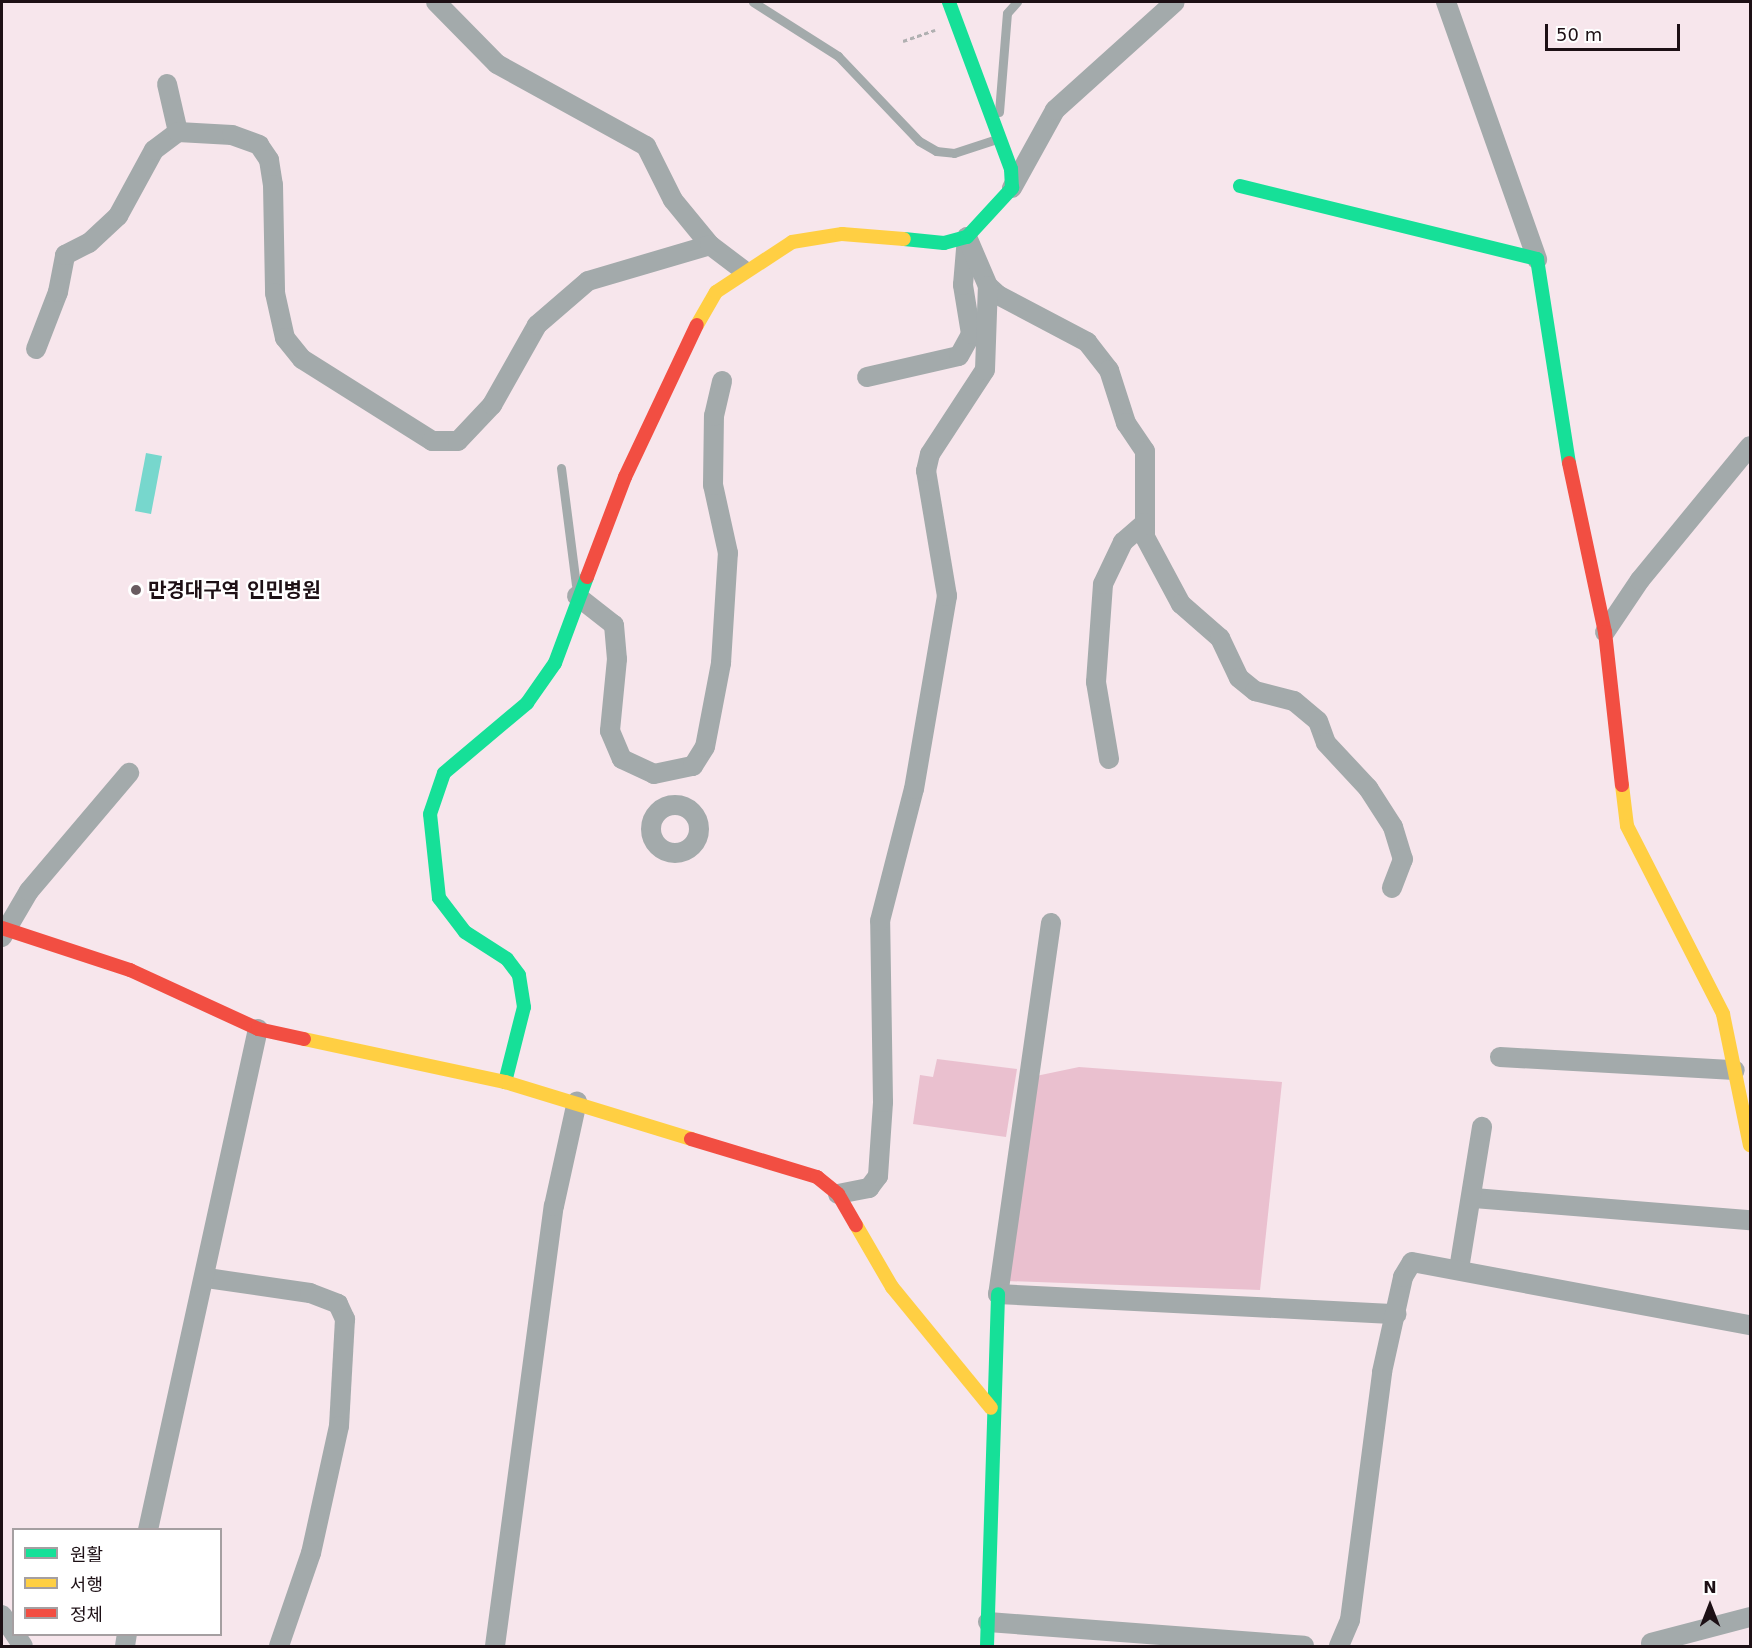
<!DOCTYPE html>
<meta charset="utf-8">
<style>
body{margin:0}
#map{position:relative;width:1752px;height:1648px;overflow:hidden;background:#f7e6ec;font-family:"DejaVu Sans","Noto Sans KR",sans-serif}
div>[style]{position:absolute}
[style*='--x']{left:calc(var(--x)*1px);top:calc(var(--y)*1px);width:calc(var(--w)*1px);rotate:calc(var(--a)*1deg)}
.green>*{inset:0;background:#eac0cf}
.water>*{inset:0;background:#77d7cd}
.path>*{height:3px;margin-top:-1.5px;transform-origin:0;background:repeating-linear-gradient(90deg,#b0b0b1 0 4.5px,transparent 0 7.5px)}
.lane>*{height:9px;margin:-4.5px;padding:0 4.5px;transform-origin:4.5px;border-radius:4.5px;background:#a3aaab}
.street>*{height:20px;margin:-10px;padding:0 10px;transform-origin:10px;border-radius:10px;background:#a3aaab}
.street>.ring{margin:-10px;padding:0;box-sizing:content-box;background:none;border:20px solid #a3aaab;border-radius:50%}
.fast>*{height:14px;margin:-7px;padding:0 7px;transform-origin:7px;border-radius:7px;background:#16e098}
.slow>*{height:14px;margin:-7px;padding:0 7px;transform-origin:7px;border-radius:7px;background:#ffcf43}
.jam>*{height:14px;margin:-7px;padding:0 7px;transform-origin:7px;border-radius:7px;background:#f24e42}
.dots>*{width:16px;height:16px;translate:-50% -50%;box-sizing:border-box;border:3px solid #fff;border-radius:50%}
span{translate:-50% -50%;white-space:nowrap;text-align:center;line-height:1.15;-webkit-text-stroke:4.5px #fff;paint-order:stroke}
.poi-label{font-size:20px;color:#1d1015;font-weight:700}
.left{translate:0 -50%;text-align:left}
.frame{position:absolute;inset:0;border:3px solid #1d1015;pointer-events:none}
.legend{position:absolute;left:12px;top:1528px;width:210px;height:108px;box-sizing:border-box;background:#fff;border:2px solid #a59fa1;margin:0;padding:8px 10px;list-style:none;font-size:18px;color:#1d1015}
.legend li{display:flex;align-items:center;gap:12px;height:30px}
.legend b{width:30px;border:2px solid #a59fa1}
.north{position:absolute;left:1680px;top:1576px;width:60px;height:60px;-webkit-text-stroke:4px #fff;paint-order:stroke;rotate:0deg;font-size:16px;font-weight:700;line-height:24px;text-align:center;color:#1d1015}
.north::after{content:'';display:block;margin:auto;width:21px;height:27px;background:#1d1015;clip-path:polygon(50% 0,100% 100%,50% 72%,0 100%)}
.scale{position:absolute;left:1545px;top:24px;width:135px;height:27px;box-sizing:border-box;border:3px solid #1d1015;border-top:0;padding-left:8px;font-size:18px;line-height:21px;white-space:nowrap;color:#1d1015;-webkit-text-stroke:4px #fff;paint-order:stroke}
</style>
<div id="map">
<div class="green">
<i style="clip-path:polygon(937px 1059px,1017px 1069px,1006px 1137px,913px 1124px,920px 1075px,933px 1077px)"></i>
<i style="clip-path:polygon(1079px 1067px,1282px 1082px,1260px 1290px,1007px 1281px,1036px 1076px)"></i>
</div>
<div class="water">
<i style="clip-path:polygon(146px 453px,162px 456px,151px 514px,135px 511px)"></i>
</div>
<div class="path">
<i style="--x:903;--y:41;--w:34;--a:-19"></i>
</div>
<div class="lane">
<i style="--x:753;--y:2;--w:101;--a:32.4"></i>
<i style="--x:838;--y:56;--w:117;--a:46.4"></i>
<i style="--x:919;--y:141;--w:20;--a:30"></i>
<i style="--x:936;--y:151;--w:18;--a:6"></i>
<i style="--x:954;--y:153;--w:45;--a:-18"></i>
<i style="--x:999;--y:112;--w:99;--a:-85.4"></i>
<i style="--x:1007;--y:13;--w:15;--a:-48"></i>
<i style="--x:561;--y:468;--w:118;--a:82.7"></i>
</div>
<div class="street">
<i style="--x:436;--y:2;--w:87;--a:45.5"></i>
<i style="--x:497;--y:64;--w:170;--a:28.8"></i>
<i style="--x:646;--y:146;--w:60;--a:63.4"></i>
<i style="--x:673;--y:200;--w:58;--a:50.6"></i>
<i style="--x:1446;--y:2;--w:273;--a:70.5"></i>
<i style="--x:167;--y:84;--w:49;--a:77.1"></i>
<i style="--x:1012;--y:188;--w:89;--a:-61.1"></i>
<i style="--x:1055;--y:110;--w:161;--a:-42"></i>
<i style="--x:36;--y:349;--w:61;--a:-68.9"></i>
<i style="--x:58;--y:292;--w:38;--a:-79"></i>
<i style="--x:65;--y:255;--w:27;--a:-27"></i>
<i style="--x:89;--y:243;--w:40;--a:-43"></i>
<i style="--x:118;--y:216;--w:75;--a:-61.4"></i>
<i style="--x:154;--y:150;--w:30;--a:-37"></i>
<i style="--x:178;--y:132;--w:54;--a:3.2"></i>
<i style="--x:232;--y:135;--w:29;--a:20"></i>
<i style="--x:259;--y:145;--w:18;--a:56"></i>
<i style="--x:269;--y:160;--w:25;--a:81"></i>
<i style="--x:273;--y:185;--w:108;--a:88.9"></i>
<i style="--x:275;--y:293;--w:46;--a:77.5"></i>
<i style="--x:285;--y:338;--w:27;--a:51"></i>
<i style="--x:302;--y:359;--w:154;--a:32.2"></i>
<i style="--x:432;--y:441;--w:26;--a:0"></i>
<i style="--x:458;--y:441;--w:50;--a:-46.6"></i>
<i style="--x:492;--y:405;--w:92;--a:-60.6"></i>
<i style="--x:537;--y:325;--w:67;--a:-40.8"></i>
<i style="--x:588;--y:281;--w:127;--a:-16.4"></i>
<i style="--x:710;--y:245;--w:41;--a:37.1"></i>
<i style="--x:867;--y:377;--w:94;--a:-12.9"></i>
<i style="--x:959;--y:356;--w:25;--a:-61"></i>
<i style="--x:971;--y:334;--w:50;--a:-99.3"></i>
<i style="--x:963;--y:285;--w:48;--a:-85.2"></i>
<i style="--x:967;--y:237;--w:53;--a:66.8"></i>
<i style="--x:988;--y:286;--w:13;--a:42"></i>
<i style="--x:998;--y:295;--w:101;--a:27.8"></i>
<i style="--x:1087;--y:342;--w:36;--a:52"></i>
<i style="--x:1109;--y:370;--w:56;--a:72.2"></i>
<i style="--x:1126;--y:423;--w:34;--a:56"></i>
<i style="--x:1145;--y:451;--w:86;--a:90"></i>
<i style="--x:1145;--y:537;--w:76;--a:61.8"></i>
<i style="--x:1181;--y:604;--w:52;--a:41.1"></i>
<i style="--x:1220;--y:638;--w:44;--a:64.6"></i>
<i style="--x:1239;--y:678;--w:21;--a:39"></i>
<i style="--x:1255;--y:691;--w:40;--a:14.4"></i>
<i style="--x:1294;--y:701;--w:31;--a:40"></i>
<i style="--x:1318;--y:721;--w:23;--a:70"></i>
<i style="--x:1326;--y:743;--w:62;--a:47"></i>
<i style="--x:1368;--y:788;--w:46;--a:57.3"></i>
<i style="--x:1393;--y:827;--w:34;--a:73"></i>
<i style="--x:1403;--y:859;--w:31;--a:111"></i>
<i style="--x:577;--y:596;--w:47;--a:38.1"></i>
<i style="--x:614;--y:625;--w:34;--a:85"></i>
<i style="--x:617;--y:659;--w:72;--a:95.6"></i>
<i style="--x:610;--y:731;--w:30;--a:67"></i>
<i style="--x:622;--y:759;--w:35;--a:25"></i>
<i style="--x:654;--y:774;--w:40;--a:-12"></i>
<i style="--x:693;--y:766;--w:22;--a:-58"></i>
<i style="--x:705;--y:747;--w:86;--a:-79.2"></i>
<i style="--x:721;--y:663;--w:110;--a:-86.4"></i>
<i style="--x:728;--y:553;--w:70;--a:-102.4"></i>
<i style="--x:713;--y:485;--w:69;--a:-89.2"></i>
<i style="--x:714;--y:416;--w:36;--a:-77"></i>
<i style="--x:1605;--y:632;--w:63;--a:-56.1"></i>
<i style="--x:1640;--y:580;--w:173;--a:-50.6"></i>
<i style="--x:1109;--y:759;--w:78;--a:-99.6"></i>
<i style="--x:1096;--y:682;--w:98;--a:-85.9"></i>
<i style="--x:1103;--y:584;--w:47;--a:-64.5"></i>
<i style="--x:1123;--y:542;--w:29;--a:-41"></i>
<i class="ring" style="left:651px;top:805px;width:28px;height:28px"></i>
<i style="--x:1051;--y:923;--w:375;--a:98.1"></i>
<i style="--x:998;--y:1294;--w:399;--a:2.9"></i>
<i style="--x:2;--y:937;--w:53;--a:-59.6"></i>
<i style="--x:29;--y:891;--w:155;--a:-49.7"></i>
<i style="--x:1500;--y:1057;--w:235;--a:3.2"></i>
<i style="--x:838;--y:1194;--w:32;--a:-11"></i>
<i style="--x:869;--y:1188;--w:15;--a:-53"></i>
<i style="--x:878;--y:1176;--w:74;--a:-86.1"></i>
<i style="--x:883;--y:1102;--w:181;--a:-90.9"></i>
<i style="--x:880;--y:921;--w:136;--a:-75.6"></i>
<i style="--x:914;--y:789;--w:196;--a:-80.3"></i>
<i style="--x:947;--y:596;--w:127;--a:-99.5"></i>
<i style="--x:926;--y:471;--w:17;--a:-77"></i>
<i style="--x:930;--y:454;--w:100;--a:-56.8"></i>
<i style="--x:985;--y:370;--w:84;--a:-88"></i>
<i style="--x:1474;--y:1198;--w:277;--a:4.6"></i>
<i style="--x:1459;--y:1269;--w:144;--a:-80.8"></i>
<i style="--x:207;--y:1278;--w:104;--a:8.3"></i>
<i style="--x:310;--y:1293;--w:30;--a:21"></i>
<i style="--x:338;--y:1304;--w:17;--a:65"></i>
<i style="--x:345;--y:1319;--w:107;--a:93.2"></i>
<i style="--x:339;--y:1426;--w:130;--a:102.4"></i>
<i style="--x:311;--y:1553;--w:98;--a:109"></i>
<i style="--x:148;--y:1530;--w:513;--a:-77.62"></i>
<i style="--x:2;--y:1615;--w:37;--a:56"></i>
<i style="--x:988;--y:1622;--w:317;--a:4.3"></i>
<i style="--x:1651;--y:1643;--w:102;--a:-14.7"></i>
<i style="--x:125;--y:1646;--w:12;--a:-81"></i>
<i style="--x:495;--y:1646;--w:444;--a:-82.4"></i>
<i style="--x:554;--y:1206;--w:107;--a:-77.6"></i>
<i style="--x:1339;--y:1646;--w:28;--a:-67"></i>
<i style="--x:1350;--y:1620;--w:250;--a:-82.6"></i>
<i style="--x:1382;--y:1372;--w:97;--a:-77.5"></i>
<i style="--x:1403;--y:1277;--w:17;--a:-59"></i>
<i style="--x:1412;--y:1262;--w:344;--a:10.6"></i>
</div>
<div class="fast">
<i style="--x:1240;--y:186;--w:306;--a:13.8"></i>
<i style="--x:1537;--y:259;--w:206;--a:81.1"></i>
<i style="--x:904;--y:239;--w:40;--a:5.7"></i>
<i style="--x:944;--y:243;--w:24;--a:-15"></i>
<i style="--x:967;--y:237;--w:67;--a:-47.4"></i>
<i style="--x:1012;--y:188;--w:19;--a:-93"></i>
<i style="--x:1011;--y:169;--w:178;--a:-110.4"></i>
<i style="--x:505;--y:1082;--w:77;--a:-75.8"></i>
<i style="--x:524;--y:1007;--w:32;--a:-99"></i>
<i style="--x:519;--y:975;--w:20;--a:-127"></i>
<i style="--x:507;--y:959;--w:50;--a:-147.3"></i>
<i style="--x:465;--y:932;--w:43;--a:-127.4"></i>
<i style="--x:439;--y:898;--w:84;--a:-96.1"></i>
<i style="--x:430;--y:814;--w:43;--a:-71.1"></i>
<i style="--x:444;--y:773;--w:109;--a:-40.1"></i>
<i style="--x:527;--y:703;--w:49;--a:-55"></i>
<i style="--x:555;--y:663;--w:92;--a:-69.6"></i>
<i style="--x:987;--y:1646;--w:352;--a:-88.2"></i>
</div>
<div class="slow">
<i style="--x:697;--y:325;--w:38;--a:-60"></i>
<i style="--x:716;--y:292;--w:91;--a:-33.3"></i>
<i style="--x:792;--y:242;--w:51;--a:-9.1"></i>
<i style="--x:842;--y:234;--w:62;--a:4.6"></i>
<i style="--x:1622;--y:785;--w:41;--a:83"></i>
<i style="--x:1627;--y:826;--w:211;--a:62.9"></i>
<i style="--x:1723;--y:1014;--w:134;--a:78.4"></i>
<i style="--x:304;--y:1039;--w:206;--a:12.1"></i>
<i style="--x:505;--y:1082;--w:195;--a:17"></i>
<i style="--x:856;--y:1225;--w:72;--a:59.9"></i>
<i style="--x:892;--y:1287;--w:156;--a:50.7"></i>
</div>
<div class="jam">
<i style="--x:1569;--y:463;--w:173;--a:78"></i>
<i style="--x:1605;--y:632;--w:154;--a:83.7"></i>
<i style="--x:587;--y:577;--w:107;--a:-69.2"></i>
<i style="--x:625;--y:477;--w:168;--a:-64.7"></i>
<i style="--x:2;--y:928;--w:135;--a:18.2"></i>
<i style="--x:130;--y:970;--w:141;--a:24.7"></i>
<i style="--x:258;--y:1029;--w:47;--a:12.3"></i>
<i style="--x:691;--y:1139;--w:132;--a:16.8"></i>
<i style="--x:817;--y:1177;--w:27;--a:39"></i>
<i style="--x:838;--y:1194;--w:36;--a:60"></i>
</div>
<div class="dots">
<i style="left:136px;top:590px;background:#695b60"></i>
</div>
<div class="poi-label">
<span class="left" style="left:148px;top:590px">만경대구역 인민병원</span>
</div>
<div class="frame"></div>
<ul class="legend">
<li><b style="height:8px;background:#16e098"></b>원활</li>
<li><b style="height:8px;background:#ffcf43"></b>서행</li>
<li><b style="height:8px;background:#f24e42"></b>정체</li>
</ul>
<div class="north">N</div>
<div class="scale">50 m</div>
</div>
